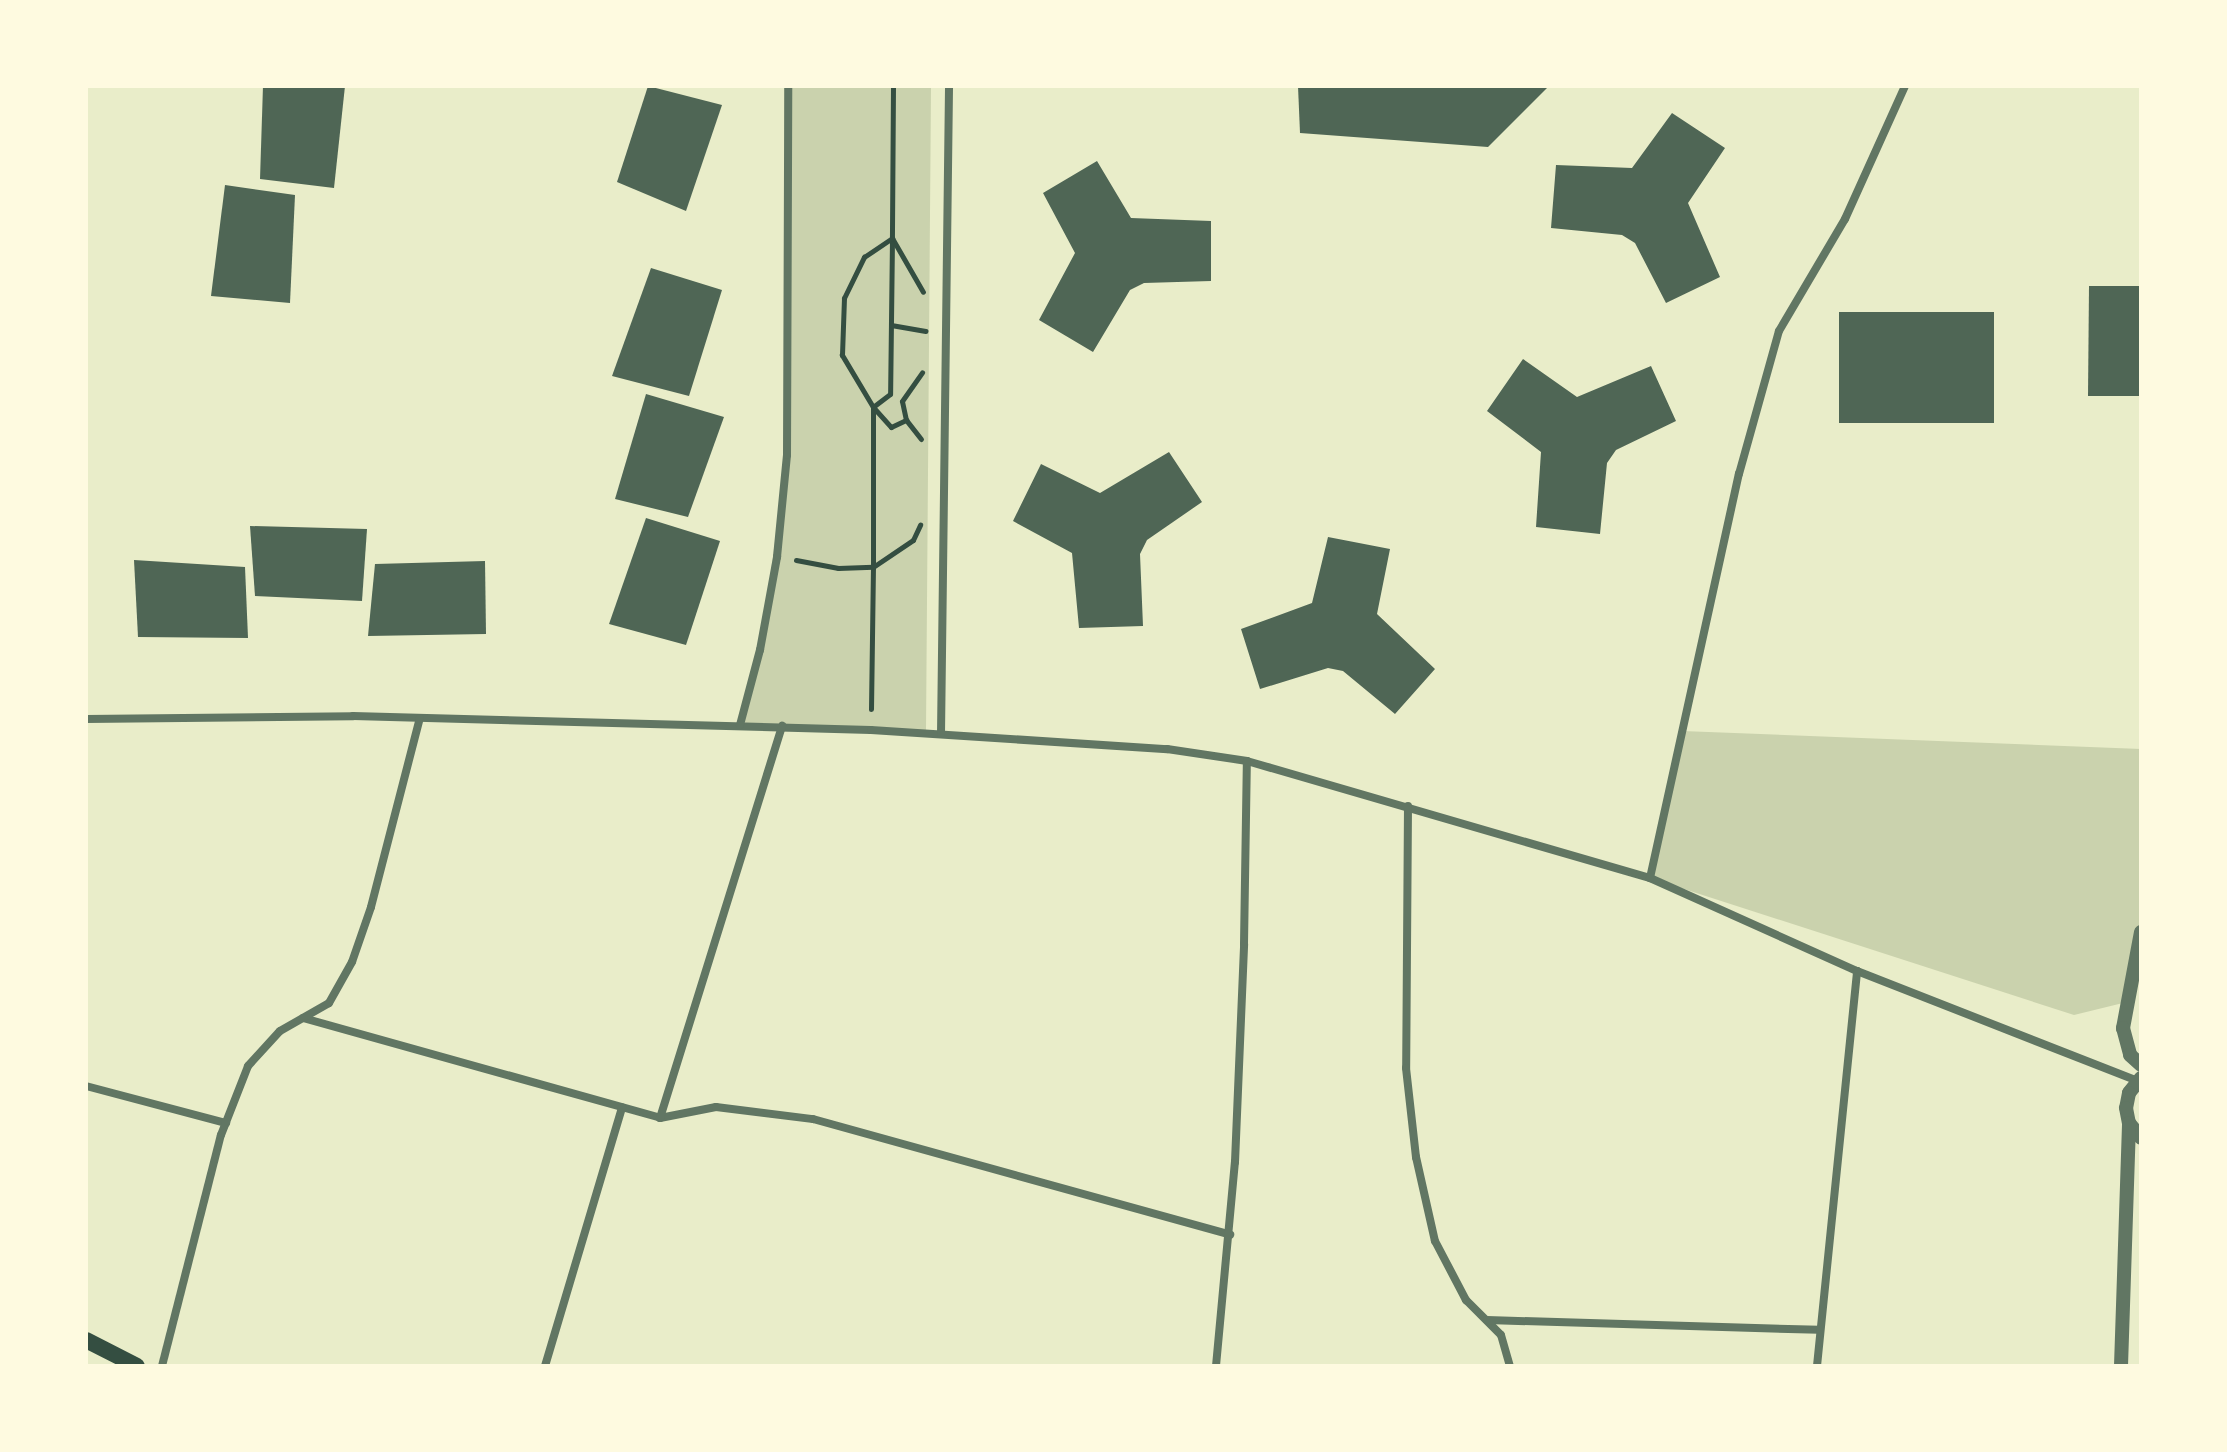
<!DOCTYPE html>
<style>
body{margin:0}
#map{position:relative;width:2227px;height:1452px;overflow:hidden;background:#e9edc9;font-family:"Libre Baskerville",serif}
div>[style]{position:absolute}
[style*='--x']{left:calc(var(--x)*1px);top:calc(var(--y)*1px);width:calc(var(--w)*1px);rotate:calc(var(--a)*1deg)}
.green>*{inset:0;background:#cad2ad}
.building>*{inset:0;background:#4f6655}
.path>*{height:5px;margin:-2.5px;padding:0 2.5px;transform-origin:2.5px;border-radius:2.5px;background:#344e41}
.minor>*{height:8px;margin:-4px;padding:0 4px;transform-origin:4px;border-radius:4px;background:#617663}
.tertiary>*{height:14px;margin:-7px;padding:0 7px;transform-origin:7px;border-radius:7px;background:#617663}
.secondary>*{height:16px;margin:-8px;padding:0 8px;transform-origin:8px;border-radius:8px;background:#344e41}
span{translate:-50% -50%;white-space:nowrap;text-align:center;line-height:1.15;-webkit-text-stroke:6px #fefae0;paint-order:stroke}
.frame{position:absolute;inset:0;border:88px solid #fefae0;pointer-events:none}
</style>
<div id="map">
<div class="green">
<i style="clip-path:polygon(784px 86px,931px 86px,926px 731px,740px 725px,760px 650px,787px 455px)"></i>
<i style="clip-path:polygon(1682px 731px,2141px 749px,2141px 935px,2127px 1002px,2074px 1015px,1650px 878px)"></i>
</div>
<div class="building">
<i style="clip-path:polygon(263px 86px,345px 86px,334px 188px,260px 179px)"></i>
<i style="clip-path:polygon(648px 86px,722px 105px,686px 211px,617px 182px)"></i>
<i style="clip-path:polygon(1298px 86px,1549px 86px,1488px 147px,1300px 133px)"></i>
<i style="clip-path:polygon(1672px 113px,1725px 148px,1688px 203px,1720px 277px,1666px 303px,1635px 243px,1622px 235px,1551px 228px,1556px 165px,1632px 168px)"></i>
<i style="clip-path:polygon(1097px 161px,1131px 218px,1211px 221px,1211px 281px,1144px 283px,1130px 290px,1093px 352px,1039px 320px,1075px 253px,1043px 193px)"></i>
<i style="clip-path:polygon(225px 185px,295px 195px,290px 303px,211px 296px)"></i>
<i style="clip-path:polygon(651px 268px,722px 290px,689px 396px,612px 376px)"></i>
<i style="clip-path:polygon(2089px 286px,2141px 286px,2141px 396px,2088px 396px)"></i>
<i style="clip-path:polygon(1839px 312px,1994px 312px,1994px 423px,1839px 423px)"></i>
<i style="clip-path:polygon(1523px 359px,1577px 397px,1651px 366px,1676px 421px,1616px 450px,1607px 463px,1600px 534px,1536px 527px,1541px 452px,1487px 411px)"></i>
<i style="clip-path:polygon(646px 394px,724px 417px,688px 517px,615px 499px)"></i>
<i style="clip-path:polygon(1169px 452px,1202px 502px,1147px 540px,1140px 554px,1143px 626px,1079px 628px,1072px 553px,1013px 521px,1041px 464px,1100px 493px)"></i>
<i style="clip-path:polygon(646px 518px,720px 541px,686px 645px,609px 624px)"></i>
<i style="clip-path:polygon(250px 526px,367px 529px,362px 601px,255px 596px)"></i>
<i style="clip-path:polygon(1328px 537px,1390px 549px,1377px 614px,1435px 669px,1395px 714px,1343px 671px,1328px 668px,1260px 689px,1241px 629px,1312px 603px)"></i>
<i style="clip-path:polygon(134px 560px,245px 567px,248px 638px,138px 637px)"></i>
<i style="clip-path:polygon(485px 561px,486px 634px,368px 636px,375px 564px)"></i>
</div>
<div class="path">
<i style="--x:893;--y:86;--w:152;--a:90.4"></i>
<i style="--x:892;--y:238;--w:62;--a:60.1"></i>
<i style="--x:892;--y:239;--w:155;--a:90.7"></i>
<i style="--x:890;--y:394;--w:21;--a:143"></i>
<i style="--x:873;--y:407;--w:27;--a:48"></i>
<i style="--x:891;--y:427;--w:17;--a:-25"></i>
<i style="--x:891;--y:325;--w:35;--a:10"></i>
<i style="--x:921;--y:439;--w:24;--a:-128"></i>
<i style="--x:906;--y:420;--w:19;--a:-102"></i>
<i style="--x:902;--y:401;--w:35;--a:-55"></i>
<i style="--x:796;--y:560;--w:43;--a:10.8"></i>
<i style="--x:838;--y:568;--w:35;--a:-2"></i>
<i style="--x:873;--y:567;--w:160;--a:-90"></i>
<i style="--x:873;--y:407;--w:61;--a:-120.8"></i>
<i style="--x:842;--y:355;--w:57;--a:-88"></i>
<i style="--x:844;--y:298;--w:46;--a:-64"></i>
<i style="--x:864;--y:257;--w:34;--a:-34"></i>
<i style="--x:871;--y:709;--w:142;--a:-89.2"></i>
<i style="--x:873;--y:567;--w:48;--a:-34"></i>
<i style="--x:913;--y:540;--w:17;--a:-65"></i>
</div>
<div class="minor">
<i style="--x:86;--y:719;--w:267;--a:-0.6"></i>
<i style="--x:353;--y:716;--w:518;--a:1.55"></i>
<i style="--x:871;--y:730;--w:297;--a:3.7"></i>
<i style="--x:1167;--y:749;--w:81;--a:8.5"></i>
<i style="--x:1247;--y:761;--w:420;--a:16.2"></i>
<i style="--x:1650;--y:878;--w:227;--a:24.2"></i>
<i style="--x:1857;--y:971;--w:301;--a:21.4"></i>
<i style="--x:740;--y:725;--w:78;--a:-75.1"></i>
<i style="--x:760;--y:650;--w:95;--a:-79.6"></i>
<i style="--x:777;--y:557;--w:102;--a:-84.4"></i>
<i style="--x:787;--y:455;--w:369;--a:-89.8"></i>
<i style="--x:941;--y:734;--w:648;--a:-89.29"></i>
<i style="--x:1408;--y:806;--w:262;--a:90.4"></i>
<i style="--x:1406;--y:1068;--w:90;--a:83.6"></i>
<i style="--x:1416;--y:1157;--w:86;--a:77.3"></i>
<i style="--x:1435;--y:1241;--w:67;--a:62.3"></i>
<i style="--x:1466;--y:1300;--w:49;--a:45"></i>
<i style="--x:1501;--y:1335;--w:32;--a:74"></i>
<i style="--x:1650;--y:878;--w:414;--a:-77.6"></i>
<i style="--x:1739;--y:474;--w:148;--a:-74.4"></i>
<i style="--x:1779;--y:331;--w:130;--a:-59.5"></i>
<i style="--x:1845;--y:219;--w:146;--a:-65.7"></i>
<i style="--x:303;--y:1018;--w:371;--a:15.6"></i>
<i style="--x:660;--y:1118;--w:57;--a:-11.1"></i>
<i style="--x:716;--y:1107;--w:98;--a:7.1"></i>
<i style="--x:813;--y:1119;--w:433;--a:15.5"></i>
<i style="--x:86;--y:1086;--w:145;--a:14.8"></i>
<i style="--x:660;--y:1118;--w:411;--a:-72.7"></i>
<i style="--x:1487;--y:1320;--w:332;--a:1.7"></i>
<i style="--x:162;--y:1366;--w:238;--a:-75.7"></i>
<i style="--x:221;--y:1135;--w:74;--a:-68.6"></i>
<i style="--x:248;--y:1066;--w:47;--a:-47.6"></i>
<i style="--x:280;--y:1031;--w:56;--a:-29.7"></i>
<i style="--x:329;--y:1003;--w:47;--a:-60.7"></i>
<i style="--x:352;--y:962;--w:58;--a:-70.9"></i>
<i style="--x:371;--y:907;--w:195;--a:-75.5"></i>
<i style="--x:545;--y:1366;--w:270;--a:-73.4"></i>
<i style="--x:1216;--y:1366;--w:205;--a:-84.7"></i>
<i style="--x:1235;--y:1162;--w:218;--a:-87.6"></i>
<i style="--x:1244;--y:944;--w:183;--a:-89.1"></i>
<i style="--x:1817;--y:1366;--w:397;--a:-84.2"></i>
</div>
<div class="tertiary">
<i style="--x:2141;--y:932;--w:98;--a:100.6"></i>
<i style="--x:2123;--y:1028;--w:28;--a:75"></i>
<i style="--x:2130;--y:1055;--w:15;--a:42"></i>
<i style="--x:2141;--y:1078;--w:19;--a:129"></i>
<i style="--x:2129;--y:1093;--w:15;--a:101"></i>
<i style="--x:2126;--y:1108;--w:15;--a:79"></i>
<i style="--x:2129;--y:1123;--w:19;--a:51"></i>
<i style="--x:2121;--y:1366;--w:243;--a:-88.1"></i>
</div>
<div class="secondary">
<i style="--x:86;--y:1340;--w:57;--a:27"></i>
</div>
<div class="frame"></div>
</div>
